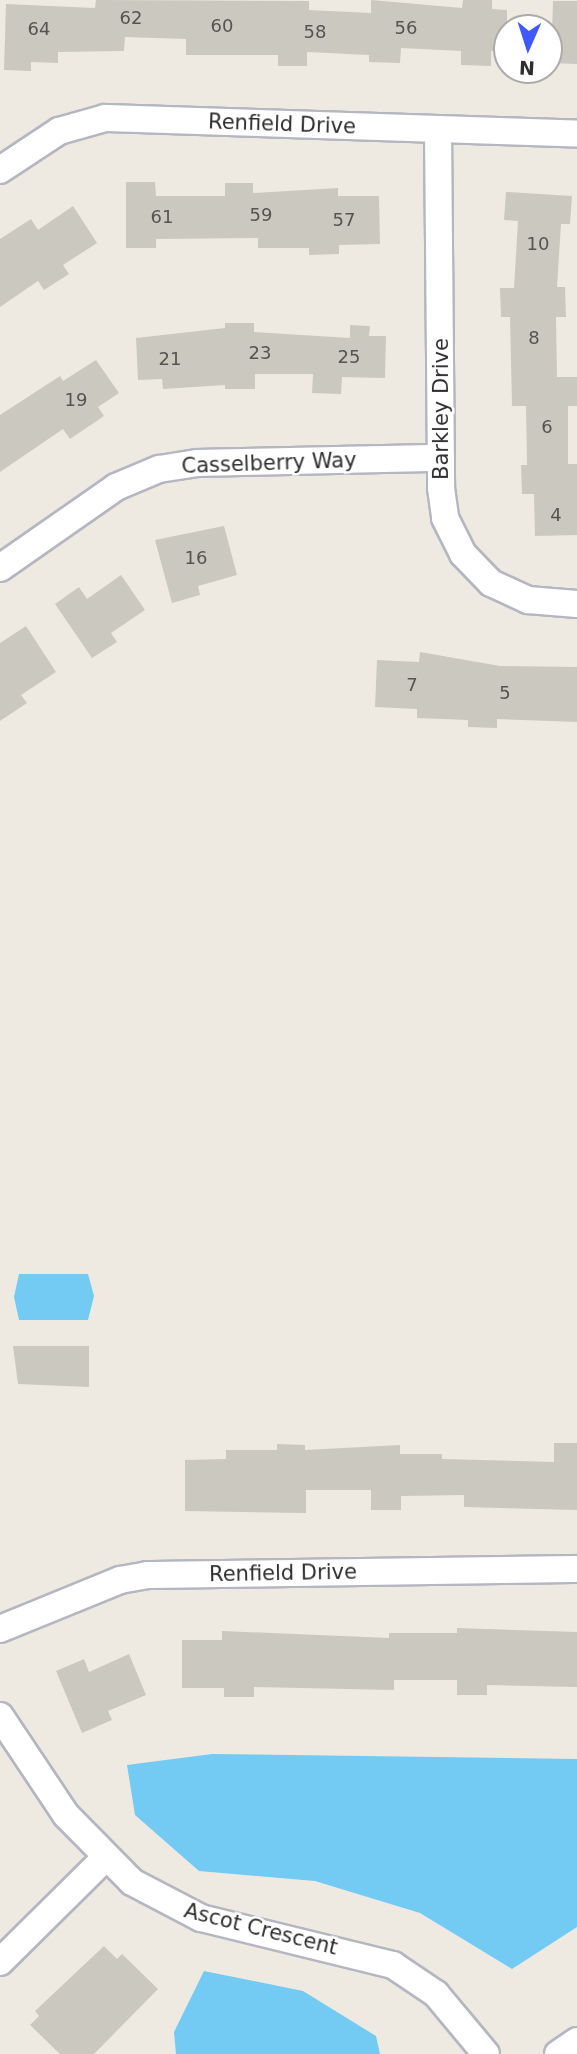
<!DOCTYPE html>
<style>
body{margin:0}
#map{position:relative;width:577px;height:2054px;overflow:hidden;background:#efeae1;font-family:"DejaVu Sans",sans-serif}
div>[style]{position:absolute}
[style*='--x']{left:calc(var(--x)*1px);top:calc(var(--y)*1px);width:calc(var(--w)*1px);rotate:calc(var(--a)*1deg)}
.water>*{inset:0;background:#73caf2}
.building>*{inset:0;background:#cbc8bf}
.roads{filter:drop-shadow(2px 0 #b4b6c1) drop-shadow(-2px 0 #b4b6c1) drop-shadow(0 2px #b4b6c1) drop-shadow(0 -2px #b4b6c1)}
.street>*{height:26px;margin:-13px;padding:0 13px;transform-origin:13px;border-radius:13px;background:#fff}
span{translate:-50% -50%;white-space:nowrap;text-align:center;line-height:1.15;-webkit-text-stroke:5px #fff;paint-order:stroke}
.number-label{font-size:18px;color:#555452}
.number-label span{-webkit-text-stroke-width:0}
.street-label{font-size:21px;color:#2e2e2e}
.north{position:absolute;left:493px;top:14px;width:70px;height:70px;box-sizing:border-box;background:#fff;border:2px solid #ababab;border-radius:50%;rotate:183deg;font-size:19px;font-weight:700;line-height:28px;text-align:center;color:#2e2e2e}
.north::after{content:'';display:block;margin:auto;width:24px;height:32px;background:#3f59fe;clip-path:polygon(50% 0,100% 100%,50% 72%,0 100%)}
</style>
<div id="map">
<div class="water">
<i style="clip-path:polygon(19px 1274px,88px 1274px,94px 1296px,88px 1320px,19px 1320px,14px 1297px)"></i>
<i style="clip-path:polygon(212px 1754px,577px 1759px,577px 1927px,512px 1969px,420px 1913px,315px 1881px,199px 1871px,135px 1815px,127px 1765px)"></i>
<i style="clip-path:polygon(204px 1971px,303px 1991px,376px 2036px,380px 2054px,176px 2054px,174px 2032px)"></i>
</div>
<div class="building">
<i style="clip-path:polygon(96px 0,309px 1px,309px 10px,371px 13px,371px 0,462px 8px,463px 0,492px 0,492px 9px,507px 10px,507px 52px,491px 51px,491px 66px,461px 65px,461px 51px,401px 48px,400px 63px,369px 62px,369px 55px,307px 52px,307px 66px,278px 66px,278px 55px,186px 55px,186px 39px,125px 37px,124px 51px,58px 52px,58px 63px,31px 62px,31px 71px,4px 70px,6px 4px,95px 8px)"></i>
<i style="clip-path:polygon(553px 1px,577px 1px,577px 64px,551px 63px)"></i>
<i style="clip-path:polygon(126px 182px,155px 182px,156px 196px,225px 196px,225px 183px,253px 183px,253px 193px,338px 188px,338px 196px,379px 196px,380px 244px,339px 245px,339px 254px,309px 255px,309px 248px,258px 248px,258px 238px,156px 239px,156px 248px,126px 248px)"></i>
<i style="clip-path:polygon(506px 192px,572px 196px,570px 224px,561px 224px,557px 287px,565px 287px,566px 317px,556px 317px,557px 377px,577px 377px,577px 406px,568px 406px,568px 464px,577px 464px,577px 535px,535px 536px,534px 494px,522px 494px,521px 465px,527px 465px,526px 406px,512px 406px,510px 317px,501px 317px,500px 288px,514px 288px,518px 221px,504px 220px)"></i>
<i style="clip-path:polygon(73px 206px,97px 243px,63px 265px,69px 274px,44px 290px,38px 281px,0 307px,0 239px,31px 219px,38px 230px)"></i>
<i style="clip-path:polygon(225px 323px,254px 323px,254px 332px,350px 338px,350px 325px,370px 326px,369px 336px,386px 336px,385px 378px,342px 377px,341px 394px,312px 393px,313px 374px,255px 374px,255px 389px,225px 389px,225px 385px,163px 389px,162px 379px,138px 380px,136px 338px,225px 328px)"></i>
<i style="clip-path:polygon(96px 360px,119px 393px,98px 407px,104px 416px,70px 439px,63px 429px,0 472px,0 415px,60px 376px,63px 381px)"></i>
<i style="clip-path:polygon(224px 526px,237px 575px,198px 586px,200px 595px,172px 603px,155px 540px)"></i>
<i style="clip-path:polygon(121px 575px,145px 610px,111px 633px,117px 642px,92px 658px,55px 604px,79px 587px,87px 599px)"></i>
<i style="clip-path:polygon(26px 626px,56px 672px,21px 695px,27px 703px,0 721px,0 643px)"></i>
<i style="clip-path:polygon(420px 652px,500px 666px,577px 667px,577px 722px,497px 719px,497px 728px,468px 727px,468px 720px,417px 718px,417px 709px,375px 707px,377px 660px,419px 662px)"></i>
<i style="clip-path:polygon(13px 1346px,89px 1346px,89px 1387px,18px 1384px)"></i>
<i style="clip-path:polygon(554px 1443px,577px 1443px,577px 1510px,464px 1507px,464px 1495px,401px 1496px,401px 1510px,371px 1510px,371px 1490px,306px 1490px,306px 1513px,185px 1511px,185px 1460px,226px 1459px,226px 1450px,277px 1450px,277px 1444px,305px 1445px,305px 1450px,400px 1445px,400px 1454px,442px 1454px,442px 1459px,554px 1462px)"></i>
<i style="clip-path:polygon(457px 1628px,577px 1632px,577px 1687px,487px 1685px,487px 1695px,457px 1695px,457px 1680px,394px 1680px,394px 1690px,254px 1687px,254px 1697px,224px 1697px,224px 1688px,182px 1688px,182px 1640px,222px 1640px,222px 1631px,389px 1638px,389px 1633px,457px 1633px)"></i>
<i style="clip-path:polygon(129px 1654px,146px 1695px,108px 1711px,112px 1720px,82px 1733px,56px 1671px,84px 1659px,89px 1672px)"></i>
<i style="clip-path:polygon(104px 1946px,117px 1959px,122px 1954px,158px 1989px,94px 2054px,60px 2054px,30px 2025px,39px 2016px,35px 2011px)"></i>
</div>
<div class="roads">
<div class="street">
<i style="--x:438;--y:129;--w:359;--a:89.5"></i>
<i style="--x:441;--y:488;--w:30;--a:82"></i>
<i style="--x:445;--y:518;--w:40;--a:63.4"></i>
<i style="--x:463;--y:554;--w:40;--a:46"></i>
<i style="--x:491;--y:583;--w:41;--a:24.7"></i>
<i style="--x:528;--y:600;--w:49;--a:4.7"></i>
<i style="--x:0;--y:170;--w:71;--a:-33.5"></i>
<i style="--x:59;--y:131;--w:48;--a:-15.8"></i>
<i style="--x:105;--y:118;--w:472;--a:1.9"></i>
<i style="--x:0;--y:568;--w:141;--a:-34.9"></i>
<i style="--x:116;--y:487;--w:47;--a:-22.7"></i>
<i style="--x:159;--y:469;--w:38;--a:-9"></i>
<i style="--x:197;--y:463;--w:244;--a:-1.2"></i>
<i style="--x:0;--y:1629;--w:130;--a:-22.2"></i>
<i style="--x:120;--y:1580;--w:27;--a:-10"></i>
<i style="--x:147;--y:1575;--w:430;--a:-0.8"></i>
<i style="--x:0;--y:1716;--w:119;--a:56.3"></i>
<i style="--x:66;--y:1815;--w:94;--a:45.4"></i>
<i style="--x:132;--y:1882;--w:78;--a:27.6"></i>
<i style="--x:201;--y:1918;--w:198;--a:13.8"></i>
<i style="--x:393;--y:1965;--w:52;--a:34"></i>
<i style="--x:436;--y:1994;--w:78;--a:50.2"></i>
<i style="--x:0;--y:1962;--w:146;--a:-44.7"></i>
<i style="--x:558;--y:2054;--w:23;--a:-34"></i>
</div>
</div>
<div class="number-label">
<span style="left:131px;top:18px">62</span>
<span style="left:222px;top:26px">60</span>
<span style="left:406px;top:28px">56</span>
<span style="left:39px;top:29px">64</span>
<span style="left:315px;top:32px">58</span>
<span style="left:261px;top:215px">59</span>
<span style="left:162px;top:217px">61</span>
<span style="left:344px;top:220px">57</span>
<span style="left:538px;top:244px">10</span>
<span style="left:534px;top:338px">8</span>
<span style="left:260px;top:353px">23</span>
<span style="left:349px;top:357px">25</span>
<span style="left:170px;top:359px">21</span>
<span style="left:76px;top:400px">19</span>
<span style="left:547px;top:427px">6</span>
<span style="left:556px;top:515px">4</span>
<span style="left:196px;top:558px">16</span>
<span style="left:412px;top:685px">7</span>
<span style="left:505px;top:693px">5</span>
</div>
<div class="street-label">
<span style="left:282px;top:124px;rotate:2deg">Renfield Drive</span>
<span style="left:441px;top:409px;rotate:-90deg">Barkley Drive</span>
<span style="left:269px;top:463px;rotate:-2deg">Casselberry Way</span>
<span style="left:283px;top:1573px;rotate:-1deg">Renfield Drive</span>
<span style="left:261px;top:1929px;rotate:14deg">Ascot Crescent</span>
</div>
<div class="north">N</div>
</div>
